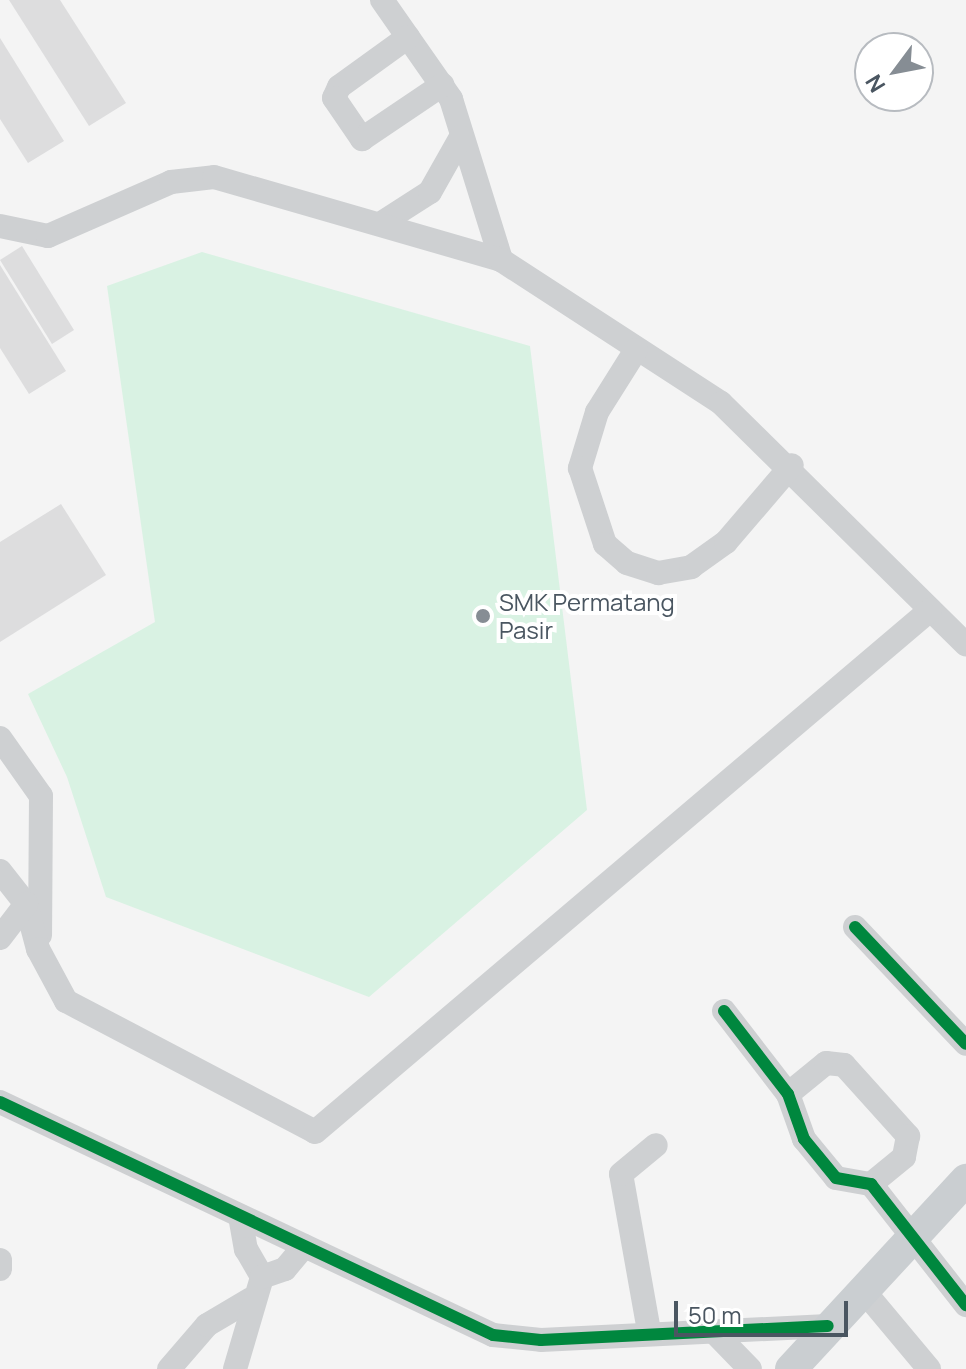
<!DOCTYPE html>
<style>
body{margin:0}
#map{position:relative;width:966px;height:1369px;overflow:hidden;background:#f4f4f4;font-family:Manrope,sans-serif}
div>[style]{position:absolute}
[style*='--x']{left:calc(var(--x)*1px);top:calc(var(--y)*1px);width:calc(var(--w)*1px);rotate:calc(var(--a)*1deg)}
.green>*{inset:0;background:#d9f2e3}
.building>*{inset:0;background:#ddddde}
.minor>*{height:24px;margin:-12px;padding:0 12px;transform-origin:12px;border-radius:12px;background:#ced0d2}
.major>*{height:32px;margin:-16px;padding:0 16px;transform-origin:16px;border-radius:16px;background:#caced1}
.cycleway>*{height:12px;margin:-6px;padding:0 6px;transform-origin:6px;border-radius:6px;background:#00873e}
.dots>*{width:22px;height:22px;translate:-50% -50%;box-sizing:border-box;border:4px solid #fff;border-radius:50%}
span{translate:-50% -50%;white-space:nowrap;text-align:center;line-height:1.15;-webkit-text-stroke:8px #fff;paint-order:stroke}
.poi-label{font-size:24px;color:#4a5661}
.left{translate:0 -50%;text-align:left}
.north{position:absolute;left:854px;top:32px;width:80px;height:80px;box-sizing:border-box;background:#fff;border:2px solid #b7bbc0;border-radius:50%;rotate:238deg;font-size:22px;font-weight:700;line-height:32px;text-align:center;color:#4a5661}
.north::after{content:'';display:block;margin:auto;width:28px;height:36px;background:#868d94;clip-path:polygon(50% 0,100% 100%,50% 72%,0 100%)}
.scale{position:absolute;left:674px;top:1301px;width:174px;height:36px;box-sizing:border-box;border:4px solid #4a5661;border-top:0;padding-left:10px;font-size:24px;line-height:28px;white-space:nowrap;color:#4a5661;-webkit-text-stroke:6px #fff;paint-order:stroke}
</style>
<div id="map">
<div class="green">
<i style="clip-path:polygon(202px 252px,530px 346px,587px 810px,369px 997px,106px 897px,67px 777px,28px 694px,155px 622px,107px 286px)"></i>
</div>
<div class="building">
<i style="clip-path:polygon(9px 0,60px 0,126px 103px,89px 126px)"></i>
<i style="clip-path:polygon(0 38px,64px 141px,28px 163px,0 119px)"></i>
<i style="clip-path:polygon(22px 246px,74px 330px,52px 344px,0 260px)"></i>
<i style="clip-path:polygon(0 265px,66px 371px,29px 394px,0 348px)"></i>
<i style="clip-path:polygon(61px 504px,106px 575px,0 642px,0 542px)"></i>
</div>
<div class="minor">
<i style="--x:382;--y:0;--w:121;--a:55.1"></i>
<i style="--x:451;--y:99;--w:169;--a:72.7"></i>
<i style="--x:408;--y:37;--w:85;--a:144.1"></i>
<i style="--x:339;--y:87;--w:12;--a:114"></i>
<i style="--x:334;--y:98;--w:50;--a:55.7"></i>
<i style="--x:362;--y:139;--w:97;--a:-34"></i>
<i style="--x:380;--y:224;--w:59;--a:-32.6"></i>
<i style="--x:430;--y:192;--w:63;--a:-60.6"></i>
<i style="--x:0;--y:226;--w:49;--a:11.8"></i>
<i style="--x:48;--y:236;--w:134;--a:-23.7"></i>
<i style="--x:171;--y:182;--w:43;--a:-6.6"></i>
<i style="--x:214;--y:177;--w:299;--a:16.1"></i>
<i style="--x:501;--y:260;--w:262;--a:33"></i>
<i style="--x:721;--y:403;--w:344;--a:44.6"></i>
<i style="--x:636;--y:350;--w:73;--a:122.2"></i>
<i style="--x:597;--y:412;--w:59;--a:106.9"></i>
<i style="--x:580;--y:468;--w:80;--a:71.8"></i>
<i style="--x:605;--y:544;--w:29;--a:41"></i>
<i style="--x:627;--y:563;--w:33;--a:18"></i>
<i style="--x:658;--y:573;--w:34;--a:-10"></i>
<i style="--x:691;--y:567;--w:43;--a:-35.5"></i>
<i style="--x:726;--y:542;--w:101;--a:-49.4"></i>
<i style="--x:0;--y:738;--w:71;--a:54.7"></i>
<i style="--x:41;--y:796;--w:139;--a:90.4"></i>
<i style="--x:0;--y:871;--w:42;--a:51.8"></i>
<i style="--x:26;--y:904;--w:47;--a:75.1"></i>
<i style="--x:38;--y:949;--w:59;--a:61.7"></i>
<i style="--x:66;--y:1001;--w:281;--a:27.7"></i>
<i style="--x:315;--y:1132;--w:807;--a:-40.32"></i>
<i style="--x:855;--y:927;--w:161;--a:46.5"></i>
<i style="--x:0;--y:938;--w:43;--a:-52.6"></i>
<i style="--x:724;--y:1011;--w:105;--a:52.4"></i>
<i style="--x:788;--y:1094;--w:48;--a:70.4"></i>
<i style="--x:804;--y:1139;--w:50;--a:50.6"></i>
<i style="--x:836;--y:1178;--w:36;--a:10"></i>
<i style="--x:871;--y:1184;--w:154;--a:51.9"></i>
<i style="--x:788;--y:1094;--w:49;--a:-39.2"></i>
<i style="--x:826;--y:1063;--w:18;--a:6"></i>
<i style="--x:844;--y:1065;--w:96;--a:48"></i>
<i style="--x:908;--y:1136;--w:21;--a:101"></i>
<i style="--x:904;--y:1157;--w:43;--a:140.7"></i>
<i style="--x:0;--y:1102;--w:545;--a:25.3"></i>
<i style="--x:493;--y:1335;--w:48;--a:5.9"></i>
<i style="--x:541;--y:1340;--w:287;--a:-2.8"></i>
<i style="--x:240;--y:1216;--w:34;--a:80"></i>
<i style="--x:246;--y:1249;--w:32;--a:60"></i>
<i style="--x:0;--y:1260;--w:9;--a:90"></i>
<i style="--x:863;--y:1290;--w:103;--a:50.1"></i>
<i style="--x:649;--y:1331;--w:159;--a:-100.1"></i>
<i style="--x:621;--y:1174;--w:45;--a:-39.6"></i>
<i style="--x:715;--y:1333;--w:50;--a:45.8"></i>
<i style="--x:169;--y:1369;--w:58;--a:-49.2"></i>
<i style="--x:207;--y:1325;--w:51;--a:-30.6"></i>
<i style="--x:235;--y:1369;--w:96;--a:-73.6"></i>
<i style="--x:262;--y:1277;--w:24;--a:-19"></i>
<i style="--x:285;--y:1269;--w:30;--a:-50"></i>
</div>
<div class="major">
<i style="--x:791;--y:1369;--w:258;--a:-47.2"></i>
</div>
<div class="cycleway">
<i style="--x:855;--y:927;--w:161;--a:46.5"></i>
<i style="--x:724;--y:1011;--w:105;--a:52.4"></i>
<i style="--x:788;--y:1094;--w:48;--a:70.4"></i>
<i style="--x:804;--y:1139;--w:50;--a:50.6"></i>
<i style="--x:836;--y:1178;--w:36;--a:10"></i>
<i style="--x:871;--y:1184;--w:154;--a:51.9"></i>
<i style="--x:0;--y:1102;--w:545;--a:25.3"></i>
<i style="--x:493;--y:1335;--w:48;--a:5.9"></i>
<i style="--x:541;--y:1340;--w:287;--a:-2.8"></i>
</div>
<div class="dots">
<i style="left:483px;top:616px;background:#868d94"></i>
</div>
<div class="poi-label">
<span class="left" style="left:499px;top:616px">SMK Permatang<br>Pasir</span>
</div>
<div class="north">N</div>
<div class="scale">50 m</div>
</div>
